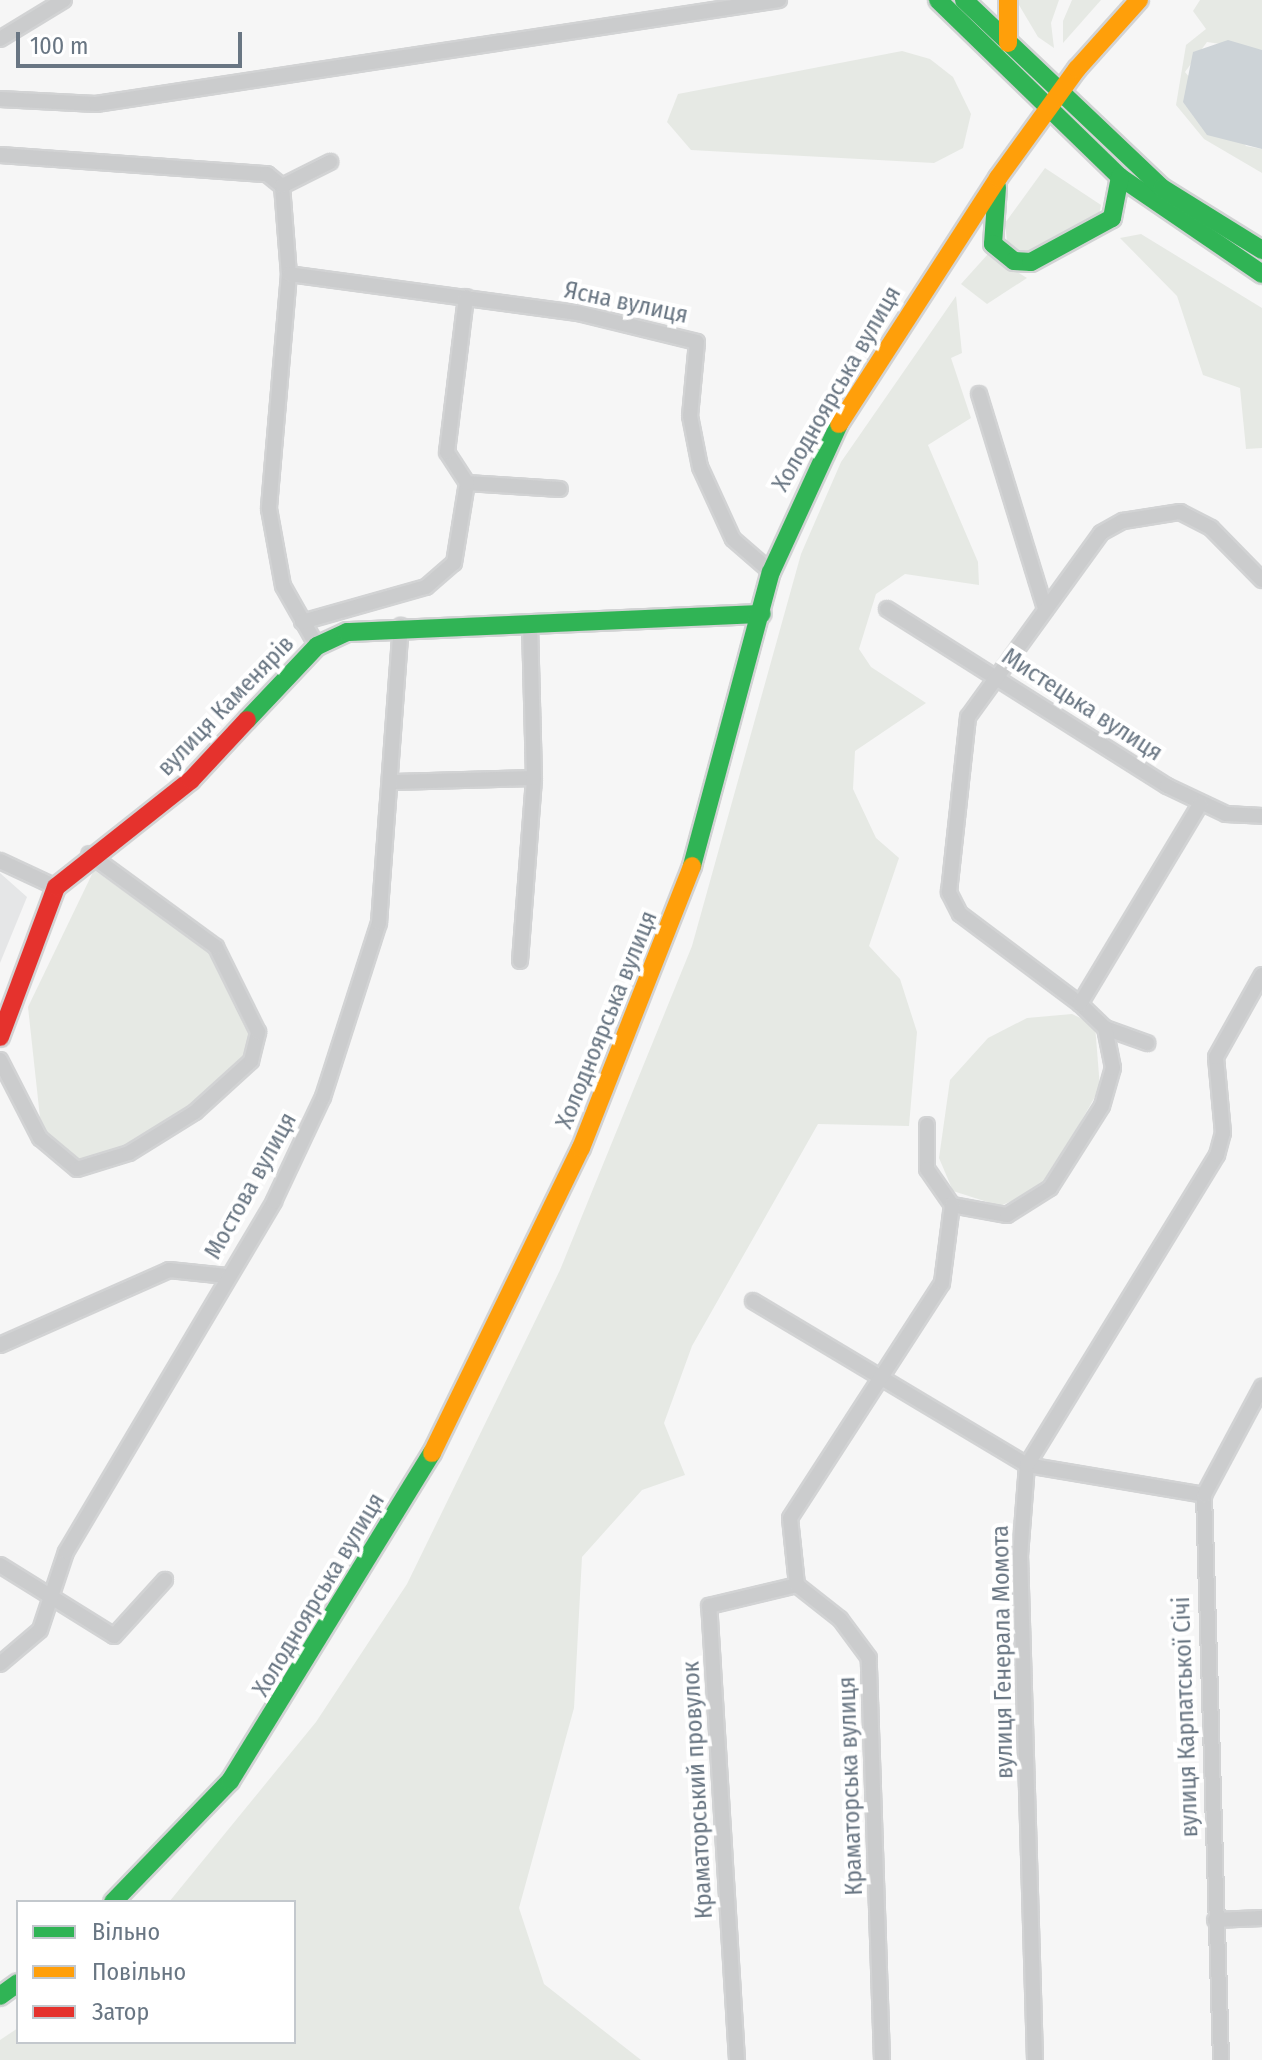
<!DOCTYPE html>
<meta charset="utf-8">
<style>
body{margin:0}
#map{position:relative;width:1262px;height:2060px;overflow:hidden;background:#f6f6f6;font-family:"Fira Sans Condensed",sans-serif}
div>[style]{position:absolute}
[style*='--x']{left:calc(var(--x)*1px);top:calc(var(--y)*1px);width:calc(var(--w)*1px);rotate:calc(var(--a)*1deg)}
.built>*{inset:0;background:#e5e6e7}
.green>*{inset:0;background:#e6e9e4}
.water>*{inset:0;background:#cdd3d7}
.roads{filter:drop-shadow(2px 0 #d2d3d4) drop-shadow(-2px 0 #d2d3d4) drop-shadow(0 2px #d2d3d4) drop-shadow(0 -2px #d2d3d4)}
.street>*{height:14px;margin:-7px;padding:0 7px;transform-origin:7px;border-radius:7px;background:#cbcccd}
.fast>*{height:18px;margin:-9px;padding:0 9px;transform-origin:9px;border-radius:9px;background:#30b455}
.slow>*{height:18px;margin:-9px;padding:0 9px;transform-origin:9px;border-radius:9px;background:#ff9f0a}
.jam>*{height:18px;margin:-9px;padding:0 9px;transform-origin:9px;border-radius:9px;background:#e5322d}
span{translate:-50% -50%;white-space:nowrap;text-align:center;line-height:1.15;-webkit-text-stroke:8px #fff;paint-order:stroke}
.street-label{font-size:24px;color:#697683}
.legend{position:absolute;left:16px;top:1900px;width:280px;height:144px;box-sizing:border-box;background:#fff;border:2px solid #c3c8cd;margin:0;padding:10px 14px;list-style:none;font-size:24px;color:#697683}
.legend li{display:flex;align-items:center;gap:16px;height:40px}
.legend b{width:40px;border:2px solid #c3c8cd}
.scale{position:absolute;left:16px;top:32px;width:226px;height:36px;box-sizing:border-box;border:4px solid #697683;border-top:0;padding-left:10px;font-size:24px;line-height:28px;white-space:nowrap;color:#697683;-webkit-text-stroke:6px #fff;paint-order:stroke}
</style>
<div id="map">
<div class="built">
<i style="clip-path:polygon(0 873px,27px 897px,0 963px)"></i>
</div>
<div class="green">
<i style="clip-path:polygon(1016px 0,1059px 0,1051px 23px,1054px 48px,1038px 37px)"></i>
<i style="clip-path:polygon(1072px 0,1101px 0,1063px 43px,1063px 21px)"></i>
<i style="clip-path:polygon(1200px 0,1262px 0,1262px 50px,1207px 42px,1185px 72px,1246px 146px,1262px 149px,1262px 173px,1204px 139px,1176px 105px,1186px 45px,1206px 29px,1193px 11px)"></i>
<i style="clip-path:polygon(902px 51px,930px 59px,953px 77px,971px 114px,963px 148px,934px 163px,691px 150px,667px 122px,678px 94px)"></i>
<i style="clip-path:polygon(1045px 168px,1101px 205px,1099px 215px,1028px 254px,1008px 251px,1005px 223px)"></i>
<i style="clip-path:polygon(1141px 234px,1262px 308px,1262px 448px,1246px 449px,1240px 388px,1203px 375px,1177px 296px,1120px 238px)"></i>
<i style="clip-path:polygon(988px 254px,1027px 278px,987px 304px,961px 284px)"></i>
<i style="clip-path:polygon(956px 296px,962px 353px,951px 358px,971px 418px,928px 445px,978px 562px,979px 585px,905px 574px,876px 594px,859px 649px,871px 667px,926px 703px,855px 751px,853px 789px,876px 838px,899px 858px,869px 946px,900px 979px,917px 1032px,909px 1126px,818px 1124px,692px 1346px,664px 1423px,685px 1475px,642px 1490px,582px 1557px,574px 1708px,519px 1908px,544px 1984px,641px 2060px,0 2060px,0 2040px,18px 2028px,18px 2042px,294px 2042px,294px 1902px,169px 1902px,316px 1722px,407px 1584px,560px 1270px,692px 946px,801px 554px,841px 462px)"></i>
<i style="clip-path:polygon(94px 870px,212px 953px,253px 1035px,250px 1058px,193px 1108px,128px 1149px,78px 1165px,42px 1136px,28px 1007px)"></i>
<i style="clip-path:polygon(1072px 1014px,1095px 1025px,1100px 1088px,1051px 1174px,1037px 1190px,1000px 1206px,953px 1191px,939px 1158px,950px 1080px,988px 1038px,1027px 1018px)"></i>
</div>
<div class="water">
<i style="clip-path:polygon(1228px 40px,1262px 50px,1262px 149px,1207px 135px,1183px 102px,1193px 52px)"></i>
</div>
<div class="roads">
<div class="street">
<i style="--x:0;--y:39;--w:75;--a:-31.4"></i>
<i style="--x:0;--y:99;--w:96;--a:3"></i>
<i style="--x:96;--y:104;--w:691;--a:-8.66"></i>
<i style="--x:0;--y:155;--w:268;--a:4.1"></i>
<i style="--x:267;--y:174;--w:19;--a:39"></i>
<i style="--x:282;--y:186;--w:88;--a:85.5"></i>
<i style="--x:289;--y:274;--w:236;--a:94.9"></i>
<i style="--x:269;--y:509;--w:78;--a:79.7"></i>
<i style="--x:283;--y:586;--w:69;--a:60.5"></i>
<i style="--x:282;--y:186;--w:54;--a:-26.6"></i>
<i style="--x:289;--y:274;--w:292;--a:7.7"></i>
<i style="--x:578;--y:313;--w:122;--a:13.7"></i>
<i style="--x:697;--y:342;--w:74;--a:95.4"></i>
<i style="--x:690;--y:416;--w:52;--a:78.9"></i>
<i style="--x:700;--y:467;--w:79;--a:65.4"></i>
<i style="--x:733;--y:539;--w:50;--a:41"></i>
<i style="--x:979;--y:394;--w:225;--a:72.9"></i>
<i style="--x:467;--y:483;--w:93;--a:3.7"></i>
<i style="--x:887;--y:609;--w:331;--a:32.3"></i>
<i style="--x:1167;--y:786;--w:65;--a:25.4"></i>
<i style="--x:1226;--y:814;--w:36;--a:3"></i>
<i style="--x:302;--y:622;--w:129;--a:-15.8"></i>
<i style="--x:426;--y:587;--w:37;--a:-41"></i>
<i style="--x:454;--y:563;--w:81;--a:-80.8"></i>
<i style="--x:467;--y:483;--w:37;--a:-123"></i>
<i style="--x:447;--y:452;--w:156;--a:-83"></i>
<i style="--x:393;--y:782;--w:141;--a:-1.6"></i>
<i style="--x:0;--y:861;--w:62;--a:24.9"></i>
<i style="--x:520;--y:961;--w:184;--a:-85.6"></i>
<i style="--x:534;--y:778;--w:156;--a:-91.5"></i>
<i style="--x:1080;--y:1004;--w:150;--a:-143.1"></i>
<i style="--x:960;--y:914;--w:25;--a:-117"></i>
<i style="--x:949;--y:892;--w:176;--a:-83.8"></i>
<i style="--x:968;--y:717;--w:227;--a:-54.1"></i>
<i style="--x:1101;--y:533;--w:25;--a:-29"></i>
<i style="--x:1123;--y:521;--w:58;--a:-9"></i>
<i style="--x:1180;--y:512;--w:35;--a:27"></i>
<i style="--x:1211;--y:528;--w:73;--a:45.6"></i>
<i style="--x:1105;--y:1028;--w:45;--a:19.7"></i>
<i style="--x:0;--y:1060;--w:88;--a:62.9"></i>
<i style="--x:40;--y:1138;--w:48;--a:40"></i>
<i style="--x:77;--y:1169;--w:54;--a:-17.1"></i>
<i style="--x:129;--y:1153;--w:78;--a:-31.8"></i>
<i style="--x:195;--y:1112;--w:76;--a:-42.3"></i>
<i style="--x:251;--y:1061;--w:30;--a:-76"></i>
<i style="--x:258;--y:1032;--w:95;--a:-116.3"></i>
<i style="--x:216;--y:947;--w:157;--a:-143.8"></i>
<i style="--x:927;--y:1125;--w:44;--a:90"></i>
<i style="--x:927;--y:1169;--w:44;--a:55.2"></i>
<i style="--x:952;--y:1205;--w:56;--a:10.3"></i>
<i style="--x:1007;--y:1215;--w:51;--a:-32.1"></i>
<i style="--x:1050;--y:1188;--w:97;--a:-57.6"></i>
<i style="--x:1102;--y:1106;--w:40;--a:-74"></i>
<i style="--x:1113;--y:1068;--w:41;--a:-101.3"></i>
<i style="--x:1105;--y:1028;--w:35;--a:-136"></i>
<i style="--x:1080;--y:1004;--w:233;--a:-59"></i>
<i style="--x:753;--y:1301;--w:319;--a:30.9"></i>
<i style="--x:1027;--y:1465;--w:180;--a:9.6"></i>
<i style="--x:0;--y:1345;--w:185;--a:-23.9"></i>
<i style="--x:169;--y:1270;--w:58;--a:5.9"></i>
<i style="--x:0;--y:1565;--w:134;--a:31.9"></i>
<i style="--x:114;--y:1636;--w:76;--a:-47.7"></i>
<i style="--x:0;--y:1664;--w:52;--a:-40.4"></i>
<i style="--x:40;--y:1630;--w:82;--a:-71.6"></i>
<i style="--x:66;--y:1552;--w:408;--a:-59.3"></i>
<i style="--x:274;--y:1201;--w:115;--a:-64.8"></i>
<i style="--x:323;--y:1097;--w:183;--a:-72.2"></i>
<i style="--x:379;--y:923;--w:298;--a:-85.8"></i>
<i style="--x:1215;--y:1920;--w:47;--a:-2.4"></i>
<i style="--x:737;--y:2060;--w:455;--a:-93.5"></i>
<i style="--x:709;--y:1606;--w:90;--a:-13.4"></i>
<i style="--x:882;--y:2060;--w:402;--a:-91.9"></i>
<i style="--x:869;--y:1658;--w:49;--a:-126.6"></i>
<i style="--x:840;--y:1619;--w:55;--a:-141.7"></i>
<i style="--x:797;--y:1585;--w:67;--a:-96"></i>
<i style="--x:790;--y:1518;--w:280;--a:-57.1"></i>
<i style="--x:942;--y:1283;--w:79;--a:-82.7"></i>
<i style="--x:1035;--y:2060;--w:504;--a:-91.7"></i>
<i style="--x:1020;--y:1556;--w:91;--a:-85.6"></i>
<i style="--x:1027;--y:1465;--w:364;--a:-58.5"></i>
<i style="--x:1217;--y:1155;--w:23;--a:-75"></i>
<i style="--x:1223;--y:1133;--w:76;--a:-95.3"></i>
<i style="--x:1216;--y:1057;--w:94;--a:-60.7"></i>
<i style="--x:1221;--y:2060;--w:565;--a:-91.72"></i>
<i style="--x:1204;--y:1495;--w:123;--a:-61.8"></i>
</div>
<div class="fast">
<i style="--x:938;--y:0;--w:254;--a:44.2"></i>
<i style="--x:1120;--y:177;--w:172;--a:34.3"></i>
<i style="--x:964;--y:0;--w:273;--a:43.5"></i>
<i style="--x:1162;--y:188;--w:118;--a:31.8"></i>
<i style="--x:997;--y:187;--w:57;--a:94"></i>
<i style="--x:993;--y:244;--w:27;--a:39"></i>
<i style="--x:1014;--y:261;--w:17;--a:3"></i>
<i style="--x:1031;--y:262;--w:92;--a:-28.5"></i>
<i style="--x:1112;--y:218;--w:42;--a:-79"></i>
<i style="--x:247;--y:720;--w:102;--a:-46.6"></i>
<i style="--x:317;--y:646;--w:33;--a:-25"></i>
<i style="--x:347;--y:632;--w:415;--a:-2.5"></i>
<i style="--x:692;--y:866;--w:304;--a:-75"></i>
<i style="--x:771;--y:572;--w:163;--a:-65.3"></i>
<i style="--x:113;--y:1902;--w:168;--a:-46"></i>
<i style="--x:230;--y:1781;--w:385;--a:-58.4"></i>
<i style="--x:0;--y:1996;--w:22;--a:-36"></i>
</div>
<div class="slow">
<i style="--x:1008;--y:0;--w:43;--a:90"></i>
<i style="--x:839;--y:424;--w:293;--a:-57.1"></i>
<i style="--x:998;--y:178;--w:135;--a:-54.1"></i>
<i style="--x:1077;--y:69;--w:93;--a:-48.1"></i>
<i style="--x:432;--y:1453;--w:339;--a:-64"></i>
<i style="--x:581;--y:1148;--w:303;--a:-68.5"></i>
</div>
<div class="jam">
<i style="--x:0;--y:1037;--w:160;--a:-69.5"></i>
<i style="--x:56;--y:887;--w:172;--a:-38.4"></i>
<i style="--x:191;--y:780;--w:82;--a:-47"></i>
</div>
</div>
<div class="street-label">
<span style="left:626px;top:303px;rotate:12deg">Ясна вулиця</span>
<span style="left:837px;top:389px;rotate:-60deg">Холодноярська вулиця</span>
<span style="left:1082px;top:705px;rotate:33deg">Мистецька вулиця</span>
<span style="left:226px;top:706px;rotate:-46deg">вулиця Каменярів</span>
<span style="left:607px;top:1020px;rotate:-68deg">Холодноярська вулиця</span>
<span style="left:251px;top:1186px;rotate:-61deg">Мостова вулиця</span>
<span style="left:319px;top:1595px;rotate:-59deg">Холодноярська вулиця</span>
<span style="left:1003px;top:1652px;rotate:-91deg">вулиця Генерала Момота</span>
<span style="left:1186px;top:1717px;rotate:-92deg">вулиця Карпатської Січі</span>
<span style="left:851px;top:1786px;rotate:-92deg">Краматорська вулиця</span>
<span style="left:698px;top:1790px;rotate:-93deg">Краматорський провулок</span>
</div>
<ul class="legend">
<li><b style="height:10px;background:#30b455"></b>Вільно</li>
<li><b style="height:10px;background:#ff9f0a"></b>Повільно</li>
<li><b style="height:10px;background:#e5322d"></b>Затор</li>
</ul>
<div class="scale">100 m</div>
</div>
